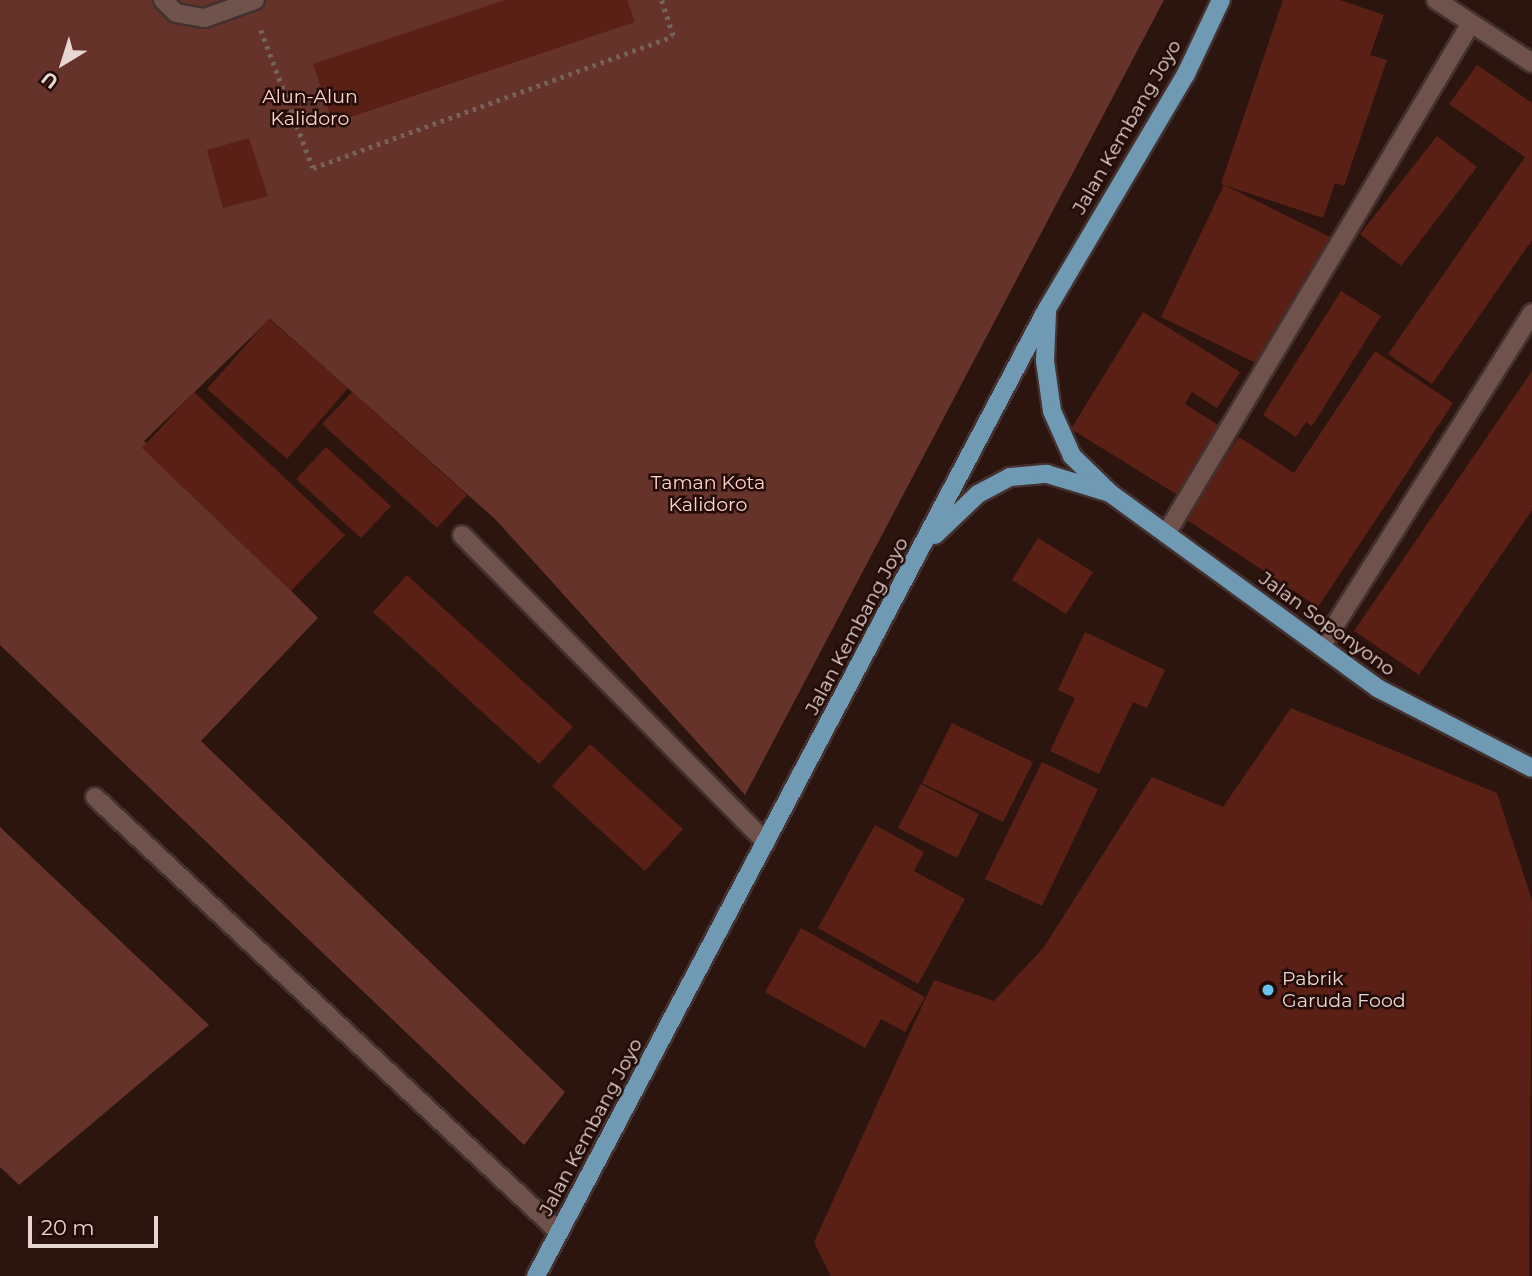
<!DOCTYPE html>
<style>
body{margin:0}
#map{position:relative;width:1532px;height:1276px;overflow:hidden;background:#2c140f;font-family:Montserrat,sans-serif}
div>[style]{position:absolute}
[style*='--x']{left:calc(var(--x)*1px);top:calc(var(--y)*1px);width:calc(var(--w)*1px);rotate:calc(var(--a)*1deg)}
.green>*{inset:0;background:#653329}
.building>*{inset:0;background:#5b2015}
.path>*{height:4.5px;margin-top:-2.25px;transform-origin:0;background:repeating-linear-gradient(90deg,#76615c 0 3.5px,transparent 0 8.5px)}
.roads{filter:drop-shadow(2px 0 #42312f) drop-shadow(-2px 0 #42312f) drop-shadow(0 2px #42312f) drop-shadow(0 -2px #42312f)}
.lane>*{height:18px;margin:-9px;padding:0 9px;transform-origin:9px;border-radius:9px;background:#6f524c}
.primary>*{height:18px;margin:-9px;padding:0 9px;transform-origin:9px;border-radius:9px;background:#7099b3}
.dots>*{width:19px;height:19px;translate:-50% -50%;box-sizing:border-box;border:4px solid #220b07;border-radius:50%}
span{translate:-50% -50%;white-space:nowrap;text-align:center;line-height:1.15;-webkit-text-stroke:5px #220b07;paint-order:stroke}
.park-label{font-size:19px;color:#fcd3ca}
.street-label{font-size:19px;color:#e8d6d2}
.poi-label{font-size:19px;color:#e8d6d2}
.left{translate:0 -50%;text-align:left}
.north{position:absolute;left:28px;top:28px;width:70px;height:70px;-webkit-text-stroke:5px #220b07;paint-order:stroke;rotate:218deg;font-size:19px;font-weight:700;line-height:28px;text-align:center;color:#e8d6d2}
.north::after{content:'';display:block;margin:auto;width:24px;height:32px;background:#e8d6d2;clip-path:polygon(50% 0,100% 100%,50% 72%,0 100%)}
.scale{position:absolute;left:28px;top:1216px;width:130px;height:32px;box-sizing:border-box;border:4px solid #e8d6d2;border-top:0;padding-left:9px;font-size:21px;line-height:24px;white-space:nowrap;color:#e8d6d2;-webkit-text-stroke:5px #220b07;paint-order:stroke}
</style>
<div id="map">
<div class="green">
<i style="clip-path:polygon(0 0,1164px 0,745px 795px,495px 519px,270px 319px,144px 441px,318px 618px,201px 741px,565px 1092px,524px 1145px,0 645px)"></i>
<i style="clip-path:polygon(0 827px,209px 1025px,19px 1185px,0 1167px)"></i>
</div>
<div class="building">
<i style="clip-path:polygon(505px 0,627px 0,635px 22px,333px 123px,313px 64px)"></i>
<i style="clip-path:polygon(1283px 0,1340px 0,1384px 15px,1370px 55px,1387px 60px,1344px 186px,1335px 183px,1323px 218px,1221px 184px)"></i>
<i style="clip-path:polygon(1477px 65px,1532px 103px,1532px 240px,1432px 384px,1388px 354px,1525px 157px,1449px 104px)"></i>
<i style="clip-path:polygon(1437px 136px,1477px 167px,1401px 266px,1360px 234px)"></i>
<i style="clip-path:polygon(249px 138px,268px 196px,223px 208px,207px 150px)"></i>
<i style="clip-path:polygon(1224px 185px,1332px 238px,1295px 315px,1262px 366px,1161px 317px)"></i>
<i style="clip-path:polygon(1341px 291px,1381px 316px,1312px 426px,1306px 422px,1296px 437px,1263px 415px)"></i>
<i style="clip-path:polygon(1143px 312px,1240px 372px,1217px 408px,1192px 392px,1185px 404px,1223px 428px,1181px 497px,1071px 429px)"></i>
<i style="clip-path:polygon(269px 319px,348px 388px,287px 459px,207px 389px)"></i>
<i style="clip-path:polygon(1375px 351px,1453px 403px,1318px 607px,1184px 518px,1239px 437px,1294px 473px)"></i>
<i style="clip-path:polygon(1532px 371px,1532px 510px,1419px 675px,1354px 631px)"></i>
<i style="clip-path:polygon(194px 392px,345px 535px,291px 591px,142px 448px)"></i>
<i style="clip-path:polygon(352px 392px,467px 495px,437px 528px,322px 424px)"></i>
<i style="clip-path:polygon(326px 447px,391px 506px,361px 538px,296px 479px)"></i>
<i style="clip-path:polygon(1038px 538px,1093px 572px,1066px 614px,1012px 580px)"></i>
<i style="clip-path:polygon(407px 575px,573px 727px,539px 764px,373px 612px)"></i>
<i style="clip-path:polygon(1085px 632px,1165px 670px,1147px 708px,1133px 702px,1099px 774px,1050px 751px,1075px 698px,1058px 690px)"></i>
<i style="clip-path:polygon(1291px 708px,1497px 793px,1532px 900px,1529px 1276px,831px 1276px,814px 1242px,934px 980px,994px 1001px,1044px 947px,1152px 777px,1223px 807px)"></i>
<i style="clip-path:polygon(952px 723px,1033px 762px,1003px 822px,922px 783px)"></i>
<i style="clip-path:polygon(590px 744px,683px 829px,645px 871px,552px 786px)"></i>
<i style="clip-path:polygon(1042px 762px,1098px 789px,1042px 906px,985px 879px)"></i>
<i style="clip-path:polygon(921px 784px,979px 814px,957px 858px,898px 828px)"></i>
<i style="clip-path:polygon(875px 825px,924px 852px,914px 871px,965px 899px,918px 984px,818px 928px)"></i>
<i style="clip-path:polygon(801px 928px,925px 997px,905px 1032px,881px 1019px,865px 1048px,765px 992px)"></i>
</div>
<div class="path">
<i style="--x:261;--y:30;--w:147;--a:69.4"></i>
<i style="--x:313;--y:168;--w:383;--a:-20.1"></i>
<i style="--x:673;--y:36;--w:38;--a:-108"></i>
</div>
<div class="roads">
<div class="lane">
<i style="--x:163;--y:0;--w:18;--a:45"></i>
<i style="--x:176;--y:13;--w:29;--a:10"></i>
<i style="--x:205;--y:18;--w:53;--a:-19.8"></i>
<i style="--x:1436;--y:0;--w:115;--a:33.3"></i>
<i style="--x:1166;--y:534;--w:595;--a:-59.17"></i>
<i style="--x:462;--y:535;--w:432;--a:45.3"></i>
<i style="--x:1321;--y:647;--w:395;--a:-57.7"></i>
<i style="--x:95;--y:797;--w:636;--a:43.15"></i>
</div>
<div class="primary">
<i style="--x:1047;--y:312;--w:49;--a:92.3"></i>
<i style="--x:1045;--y:361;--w:50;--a:82"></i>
<i style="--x:1052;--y:411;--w:49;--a:66"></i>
<i style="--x:1072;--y:456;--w:53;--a:44.2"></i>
<i style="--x:1110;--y:493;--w:331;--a:36.1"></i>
<i style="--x:1377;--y:688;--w:174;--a:27.3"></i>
<i style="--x:935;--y:535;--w:59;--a:-43.6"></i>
<i style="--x:978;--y:494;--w:36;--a:-28"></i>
<i style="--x:1010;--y:477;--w:37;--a:-5"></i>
<i style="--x:1047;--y:474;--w:63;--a:16.7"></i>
<i style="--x:536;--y:1276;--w:1094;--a:-62.15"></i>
<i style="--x:1047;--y:309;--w:273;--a:-59.4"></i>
<i style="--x:1186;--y:74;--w:82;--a:-64.7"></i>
</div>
</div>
<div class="dots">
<i style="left:1268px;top:990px;background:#69c3f1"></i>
</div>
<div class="park-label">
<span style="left:310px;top:108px">Alun-Alun<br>Kalidoro</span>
<span style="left:708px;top:494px">Taman Kota<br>Kalidoro</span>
</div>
<div class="street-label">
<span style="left:1127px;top:127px;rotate:-60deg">Jalan Kembang Joyo</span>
<span style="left:1327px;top:624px;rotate:36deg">Jalan Soponyono</span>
<span style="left:857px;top:626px;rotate:-62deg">Jalan Kembang Joyo</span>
<span style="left:591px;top:1127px;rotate:-62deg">Jalan Kembang Joyo</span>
</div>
<div class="poi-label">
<span class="left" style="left:1282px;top:990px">Pabrik<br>Garuda Food</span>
</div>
<div class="north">U</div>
<div class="scale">20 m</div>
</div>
